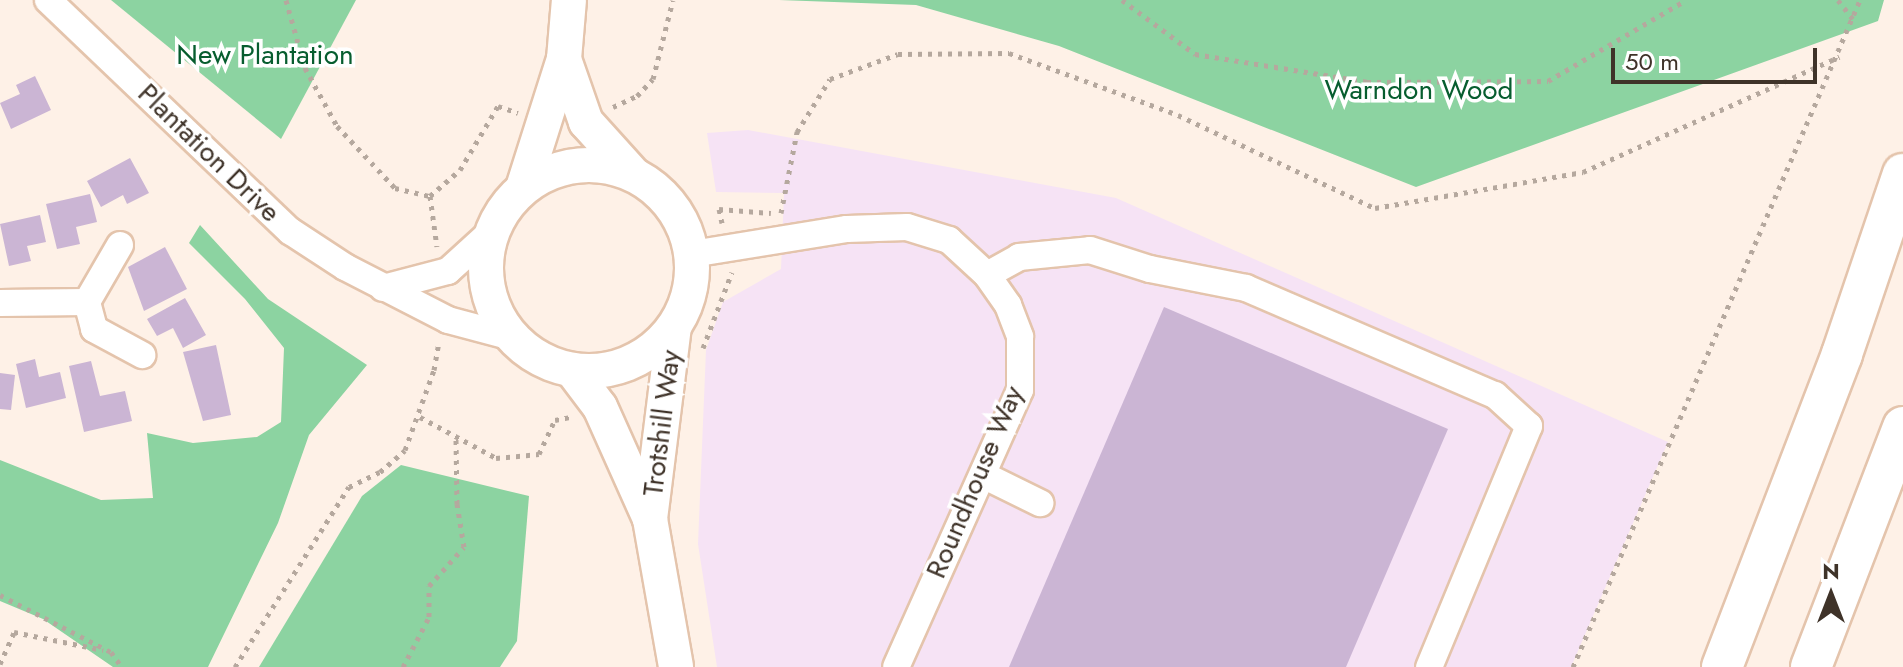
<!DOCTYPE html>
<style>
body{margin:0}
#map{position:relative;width:1903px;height:667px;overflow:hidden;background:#fef1e7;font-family:Jost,sans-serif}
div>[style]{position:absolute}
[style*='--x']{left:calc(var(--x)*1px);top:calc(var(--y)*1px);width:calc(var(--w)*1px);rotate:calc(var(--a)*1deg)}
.industrial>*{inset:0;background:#f6e3f5}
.forest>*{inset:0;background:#8cd3a1}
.building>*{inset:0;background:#cbb5d4}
.path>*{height:5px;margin-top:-2.5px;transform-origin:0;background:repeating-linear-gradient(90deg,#b5a89e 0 4px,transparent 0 10px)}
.roads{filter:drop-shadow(2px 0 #e4c4ac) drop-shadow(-2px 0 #e4c4ac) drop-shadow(0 2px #e4c4ac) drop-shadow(0 -2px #e4c4ac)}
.minor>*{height:26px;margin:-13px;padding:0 13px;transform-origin:13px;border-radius:13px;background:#fff}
.major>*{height:34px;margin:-17px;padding:0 17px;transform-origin:17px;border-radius:17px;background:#fff}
.major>.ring{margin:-17px;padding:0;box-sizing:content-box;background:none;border:34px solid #fff;border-radius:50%}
.highway>*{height:40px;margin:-20px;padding:0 20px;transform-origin:20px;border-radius:20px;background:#fff}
span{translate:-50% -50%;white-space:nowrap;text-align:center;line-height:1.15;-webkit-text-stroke:7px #fff;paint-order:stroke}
.park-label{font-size:28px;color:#075d2f}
.street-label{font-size:28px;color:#3f3329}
.north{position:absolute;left:1791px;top:555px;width:80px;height:80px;-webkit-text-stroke:6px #fff;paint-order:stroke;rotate:0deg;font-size:22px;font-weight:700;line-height:32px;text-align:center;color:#3f3329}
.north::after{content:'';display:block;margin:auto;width:28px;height:36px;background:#3f3329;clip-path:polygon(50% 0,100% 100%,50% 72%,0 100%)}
.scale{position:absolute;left:1611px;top:48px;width:206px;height:36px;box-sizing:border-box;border:4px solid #3f3329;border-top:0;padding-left:10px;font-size:24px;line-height:28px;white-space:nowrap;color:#3f3329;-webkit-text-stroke:6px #fff;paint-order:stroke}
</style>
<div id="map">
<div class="industrial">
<i style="clip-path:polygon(748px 130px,1116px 198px,1668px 442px,1571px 667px,717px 667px,698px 544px,706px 350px,723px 302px,781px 269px,784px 193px,716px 192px,707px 133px)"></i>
</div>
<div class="forest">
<i style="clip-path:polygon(111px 0,356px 0,281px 139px)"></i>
<i style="clip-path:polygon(779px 0,1884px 0,1878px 21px,1416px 187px,1059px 46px,916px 5px)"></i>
<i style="clip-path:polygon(200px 225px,268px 299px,367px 365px,309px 435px,278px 523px,208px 667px,113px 667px,43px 619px,0 601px,0 460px,101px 500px,153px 498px,147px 433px,193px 443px,257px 437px,281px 422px,284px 348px,245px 299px,189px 243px)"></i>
<i style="clip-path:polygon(401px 465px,529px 496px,517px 641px,500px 667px,259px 667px,362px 496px)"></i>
</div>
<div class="building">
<i style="clip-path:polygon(35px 76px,51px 110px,11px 129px,0 103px,20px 94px,16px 85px)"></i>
<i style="clip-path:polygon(130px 158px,149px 193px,127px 204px,123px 195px,101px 207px,87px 181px)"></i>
<i style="clip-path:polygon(90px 194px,97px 222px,76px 227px,80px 244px,57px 249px,46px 204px)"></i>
<i style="clip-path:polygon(40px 215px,46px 242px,27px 246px,31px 261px,9px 266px,0 224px)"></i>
<i style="clip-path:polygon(165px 247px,187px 289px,144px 311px,128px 267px)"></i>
<i style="clip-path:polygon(185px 298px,206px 335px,183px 348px,173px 328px,157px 336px,147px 319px)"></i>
<i style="clip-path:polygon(1164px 307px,1448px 429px,1346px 667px,1009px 667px)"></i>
<i style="clip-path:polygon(216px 345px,231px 415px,203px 421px,183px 352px)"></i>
<i style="clip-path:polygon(35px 359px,39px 377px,60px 372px,66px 398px,26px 408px,16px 364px)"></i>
<i style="clip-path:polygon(91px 361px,100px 396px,125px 391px,132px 421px,84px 432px,69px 366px)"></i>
<i style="clip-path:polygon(0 373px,15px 375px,11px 410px,0 409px)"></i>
</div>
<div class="path">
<i style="--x:286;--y:0;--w:71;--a:74.4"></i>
<i style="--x:305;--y:68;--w:66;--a:61.1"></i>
<i style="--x:337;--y:126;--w:85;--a:46.9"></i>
<i style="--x:395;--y:188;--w:36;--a:13"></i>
<i style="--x:1122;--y:0;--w:91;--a:36.5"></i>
<i style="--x:1195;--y:54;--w:174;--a:9.2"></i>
<i style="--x:1367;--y:82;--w:181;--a:-0.3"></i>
<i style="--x:1548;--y:81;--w:160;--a:-30.4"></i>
<i style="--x:1838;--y:0;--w:24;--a:52"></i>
<i style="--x:613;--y:107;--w:26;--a:-25"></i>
<i style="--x:637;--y:96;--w:23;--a:-47"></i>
<i style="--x:653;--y:79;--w:81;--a:-75.8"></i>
<i style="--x:430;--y:196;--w:51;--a:82.2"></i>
<i style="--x:430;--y:196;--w:40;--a:-41"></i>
<i style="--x:460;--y:170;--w:74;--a:-59.3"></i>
<i style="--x:498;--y:106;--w:21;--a:19"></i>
<i style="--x:781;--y:213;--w:83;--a:-78.8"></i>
<i style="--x:797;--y:132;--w:62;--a:-58.1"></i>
<i style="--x:830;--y:79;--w:72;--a:-20.2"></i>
<i style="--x:898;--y:54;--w:111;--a:-0.5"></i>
<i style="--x:1009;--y:53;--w:180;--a:20.1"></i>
<i style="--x:1178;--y:115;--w:218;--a:25.3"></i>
<i style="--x:1375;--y:208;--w:211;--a:-9.8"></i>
<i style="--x:1583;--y:172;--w:281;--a:-24.2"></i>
<i style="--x:722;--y:223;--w:14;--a:-102"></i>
<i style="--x:719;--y:209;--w:52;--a:4.4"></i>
<i style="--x:703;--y:348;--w:81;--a:-69.1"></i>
<i style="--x:420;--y:417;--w:86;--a:28.3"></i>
<i style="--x:496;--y:458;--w:43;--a:-5.3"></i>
<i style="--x:539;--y:454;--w:38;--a:-65"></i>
<i style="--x:555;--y:420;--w:15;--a:-11"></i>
<i style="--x:0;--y:595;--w:125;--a:27.2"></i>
<i style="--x:111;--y:652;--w:19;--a:54"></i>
<i style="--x:0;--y:664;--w:35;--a:-66"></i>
<i style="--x:14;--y:632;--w:91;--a:11.4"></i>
<i style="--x:235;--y:667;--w:213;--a:-57.7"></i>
<i style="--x:349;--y:487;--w:34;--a:-26"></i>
<i style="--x:380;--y:472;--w:33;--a:-41"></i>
<i style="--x:405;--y:450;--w:85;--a:-70.1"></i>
<i style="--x:434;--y:370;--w:29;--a:-80"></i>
<i style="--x:403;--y:667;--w:56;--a:-62.5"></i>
<i style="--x:429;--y:617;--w:31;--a:-90"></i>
<i style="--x:429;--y:586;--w:52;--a:-48.1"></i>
<i style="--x:464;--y:547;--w:44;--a:-99.2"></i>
<i style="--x:457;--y:504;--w:65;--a:-90.9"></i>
<i style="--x:1573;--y:667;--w:726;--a:-66.72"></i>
</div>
<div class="roads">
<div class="minor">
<i style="--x:48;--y:0;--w:335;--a:43.7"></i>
<i style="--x:290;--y:231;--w:66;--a:33.2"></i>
<i style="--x:345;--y:267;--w:116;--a:27.2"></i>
<i style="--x:448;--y:320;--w:66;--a:14.9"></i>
<i style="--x:120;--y:245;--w:66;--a:120.1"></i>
<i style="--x:87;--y:302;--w:28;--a:75"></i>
<i style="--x:94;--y:329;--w:55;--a:28.4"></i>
<i style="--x:692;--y:254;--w:157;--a:-9.2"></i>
<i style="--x:847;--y:229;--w:60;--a:-1.9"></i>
<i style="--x:907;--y:227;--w:44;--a:17.2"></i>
<i style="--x:949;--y:240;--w:52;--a:42.6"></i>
<i style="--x:987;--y:275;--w:37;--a:55"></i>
<i style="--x:1008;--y:305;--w:34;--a:69"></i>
<i style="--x:1020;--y:337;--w:53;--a:90"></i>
<i style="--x:1020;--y:390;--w:303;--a:114.1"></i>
<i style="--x:987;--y:275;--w:37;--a:-29"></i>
<i style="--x:1019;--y:257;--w:71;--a:-5.6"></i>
<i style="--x:1090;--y:250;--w:63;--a:17.6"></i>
<i style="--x:1150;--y:269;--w:98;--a:11.2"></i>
<i style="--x:1246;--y:288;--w:271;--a:23.3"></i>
<i style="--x:1495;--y:395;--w:46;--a:42.4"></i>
<i style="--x:1529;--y:426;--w:261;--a:112.5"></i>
<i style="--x:383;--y:288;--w:67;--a:-14.7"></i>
<i style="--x:448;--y:271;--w:59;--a:-42.3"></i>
<i style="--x:0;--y:303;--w:87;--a:-0.7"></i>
<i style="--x:983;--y:475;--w:64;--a:26.2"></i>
</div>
<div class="major">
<i style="--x:564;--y:59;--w:67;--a:70.8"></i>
<i style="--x:586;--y:122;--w:70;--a:47.9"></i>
<i class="ring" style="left:486px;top:165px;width:172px;height:172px"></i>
<i style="--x:523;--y:188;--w:135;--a:-72.4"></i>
<i style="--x:564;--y:59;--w:59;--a:-85.2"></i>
<i style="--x:572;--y:370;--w:46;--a:52.9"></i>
<i style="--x:600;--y:407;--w:123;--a:65.9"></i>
<i style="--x:650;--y:519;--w:150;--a:80"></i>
<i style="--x:650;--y:519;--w:193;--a:-82.9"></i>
</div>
<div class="highway">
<i style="--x:1722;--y:667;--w:335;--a:-69"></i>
<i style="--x:1842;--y:354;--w:190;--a:-71.3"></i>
<i style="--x:1811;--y:667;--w:257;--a:-69"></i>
</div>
</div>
<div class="park-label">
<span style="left:265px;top:55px">New Plantation</span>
<span style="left:1419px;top:90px">Warndon Wood</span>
</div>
<div class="street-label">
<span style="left:209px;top:153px;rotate:44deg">Plantation Drive</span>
<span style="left:662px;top:423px;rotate:-83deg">Trotshill Way</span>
<span style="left:975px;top:482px;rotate:-67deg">Roundhouse Way</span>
</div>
<div class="north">N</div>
<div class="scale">50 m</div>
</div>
